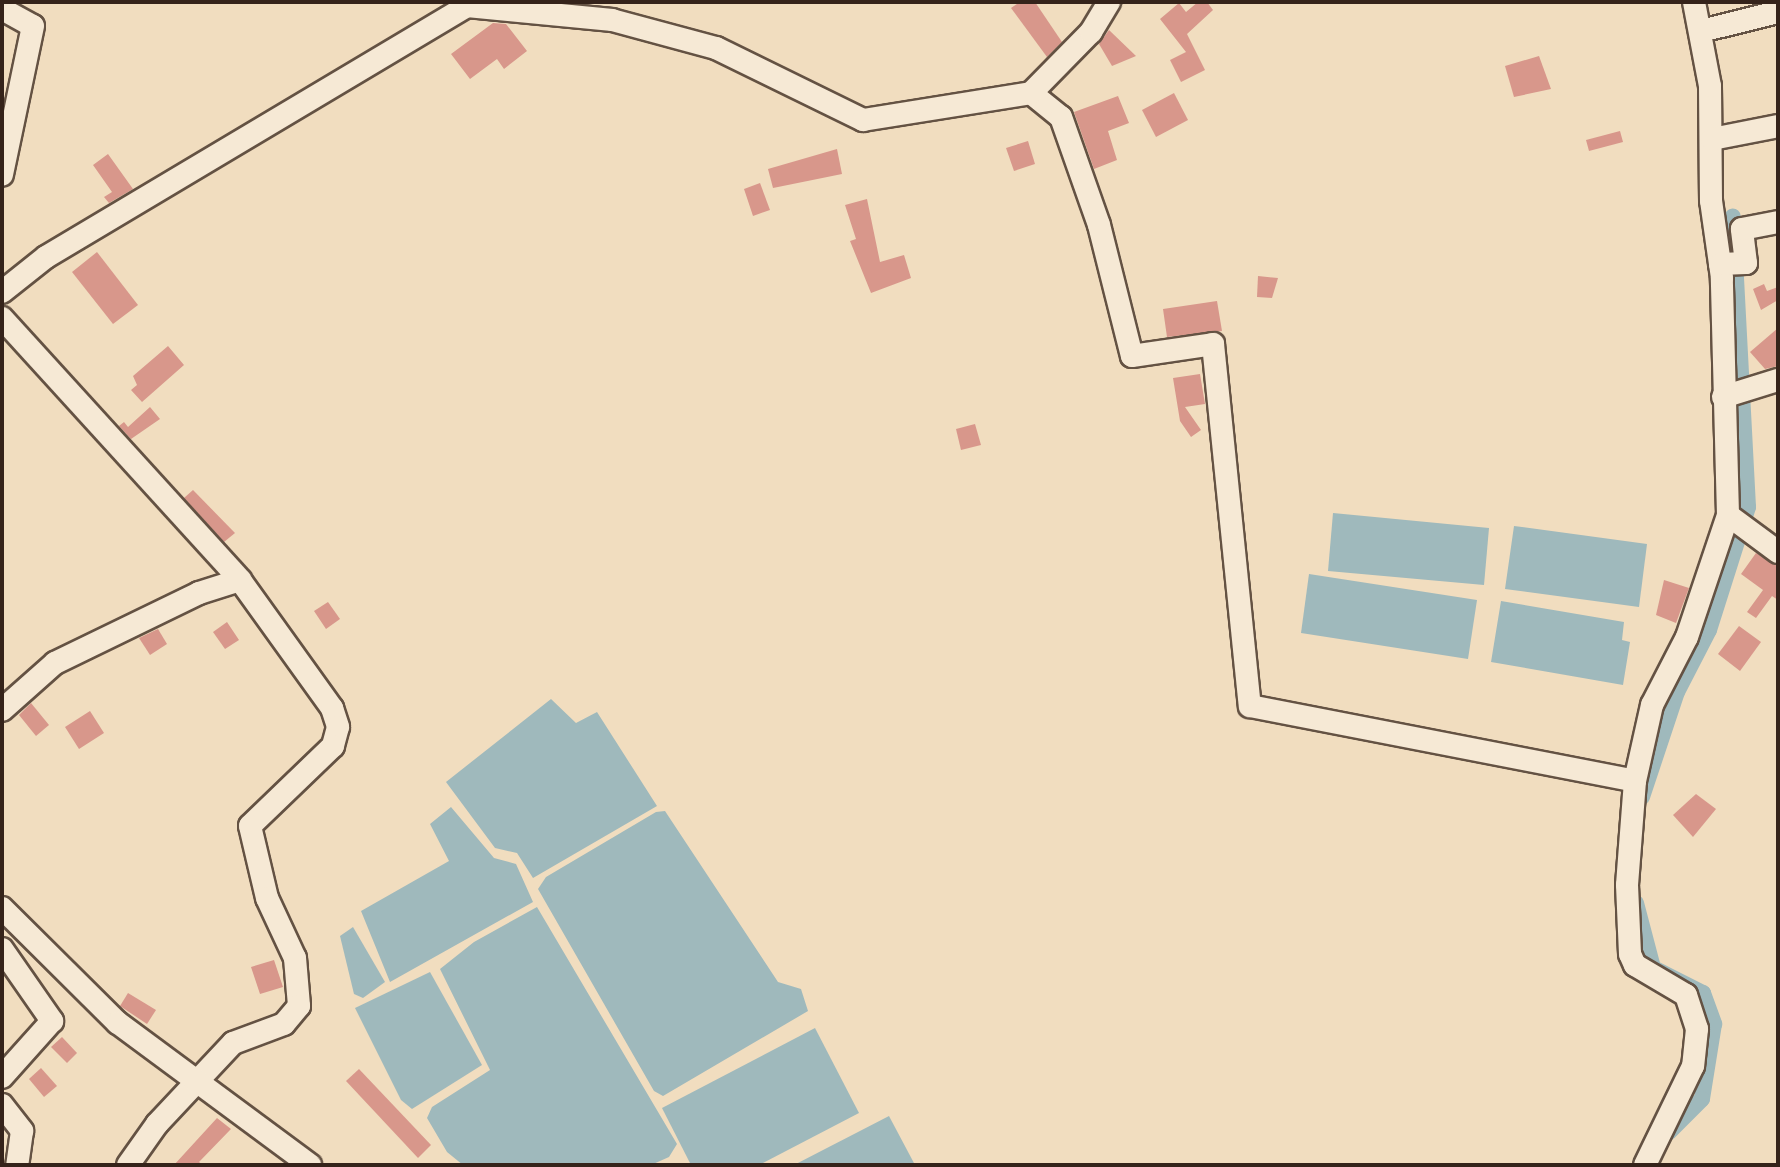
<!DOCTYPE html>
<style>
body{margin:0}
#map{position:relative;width:1780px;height:1167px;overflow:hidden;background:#f1ddbf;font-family:"IM FELL DW Pica",serif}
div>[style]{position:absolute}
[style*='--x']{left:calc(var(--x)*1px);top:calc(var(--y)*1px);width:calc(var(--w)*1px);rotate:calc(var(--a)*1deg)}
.water>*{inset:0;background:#9fb9bc}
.canal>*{height:16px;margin:-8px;padding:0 8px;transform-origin:8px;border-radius:8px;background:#9fb9bc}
.building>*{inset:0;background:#d8978b}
.roads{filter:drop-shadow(2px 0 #645243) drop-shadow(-2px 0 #645243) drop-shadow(0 2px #645243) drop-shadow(0 -2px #645243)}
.minor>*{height:22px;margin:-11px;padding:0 11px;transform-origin:11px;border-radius:11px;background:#f6e9d5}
span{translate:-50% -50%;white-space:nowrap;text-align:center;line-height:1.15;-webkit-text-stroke:6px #f6e9d5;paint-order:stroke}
.frame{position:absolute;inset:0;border:4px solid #35231a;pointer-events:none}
</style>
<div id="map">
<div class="water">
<i style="clip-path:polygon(1333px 513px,1489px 528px,1484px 585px,1328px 571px)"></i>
<i style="clip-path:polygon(1514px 526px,1647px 544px,1639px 607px,1505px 589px)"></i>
<i style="clip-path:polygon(1309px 574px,1477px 600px,1468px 659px,1301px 633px)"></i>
<i style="clip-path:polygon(1501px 601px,1624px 622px,1622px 640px,1630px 642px,1623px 685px,1491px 662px)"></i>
<i style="clip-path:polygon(551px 699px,576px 723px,597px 712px,657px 806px,533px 878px,517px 853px,495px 848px,446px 782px)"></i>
<i style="clip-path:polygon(451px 807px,494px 858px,516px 864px,533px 902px,390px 982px,361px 911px,449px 861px,430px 824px)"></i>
<i style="clip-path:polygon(665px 811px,778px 982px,801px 989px,808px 1011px,663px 1096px,654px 1091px,538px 889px,546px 877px,656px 812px)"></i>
<i style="clip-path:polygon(537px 907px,677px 1144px,669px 1157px,651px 1165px,463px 1165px,447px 1152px,427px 1118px,432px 1107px,490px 1070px,440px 969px,474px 942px)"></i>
<i style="clip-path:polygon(353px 927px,385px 982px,363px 998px,354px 994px,340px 936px)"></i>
<i style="clip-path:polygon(430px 972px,482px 1065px,412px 1109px,401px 1100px,355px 1008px)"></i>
<i style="clip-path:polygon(815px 1028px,859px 1113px,759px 1165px,691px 1165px,662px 1108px)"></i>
<i style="clip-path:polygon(889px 1116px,915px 1165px,794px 1165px)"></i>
</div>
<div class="canal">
<i style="--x:1642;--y:797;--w:111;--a:-71.6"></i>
<i style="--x:1677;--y:692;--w:70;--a:-62.7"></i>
<i style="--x:1709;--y:630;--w:129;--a:-72.4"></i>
<i style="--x:1748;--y:507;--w:291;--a:-93"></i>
<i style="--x:1636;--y:903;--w:67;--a:75.3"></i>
<i style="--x:1653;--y:968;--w:56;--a:26.6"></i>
<i style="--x:1703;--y:993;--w:33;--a:70"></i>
<i style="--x:1714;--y:1024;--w:76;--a:99.1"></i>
<i style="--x:1702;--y:1099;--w:47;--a:135"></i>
</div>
<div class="building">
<i style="clip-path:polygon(1020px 2px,1035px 2px,1062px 42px,1047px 57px,1011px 8px)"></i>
<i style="clip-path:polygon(1198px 2px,1207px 2px,1213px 10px,1187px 34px,1205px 70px,1181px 82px,1170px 60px,1186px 52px,1160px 19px,1179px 3px,1186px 12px)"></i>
<i style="clip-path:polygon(493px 23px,506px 24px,527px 51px,504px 69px,497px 59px,470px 79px,451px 54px)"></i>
<i style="clip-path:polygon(1109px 30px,1136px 56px,1112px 66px,1099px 44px)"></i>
<i style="clip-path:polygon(1539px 56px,1551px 89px,1514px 97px,1505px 66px)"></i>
<i style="clip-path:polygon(1174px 93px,1188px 120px,1156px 137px,1142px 110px)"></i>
<i style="clip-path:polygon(1118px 96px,1129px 123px,1108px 131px,1117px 160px,1094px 169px,1074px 112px)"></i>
<i style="clip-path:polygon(1620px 131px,1623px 142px,1589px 151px,1586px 140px)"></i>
<i style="clip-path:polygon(1028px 141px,1035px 164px,1014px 171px,1006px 148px)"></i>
<i style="clip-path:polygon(837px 149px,842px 174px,773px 188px,768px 169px)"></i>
<i style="clip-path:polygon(108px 154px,133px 189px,109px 203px,104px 197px,112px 192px,93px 165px)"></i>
<i style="clip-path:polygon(760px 183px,770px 210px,753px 216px,744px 189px)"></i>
<i style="clip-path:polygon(867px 199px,880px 262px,904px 255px,911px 278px,871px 293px,850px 241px,856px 239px,845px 205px)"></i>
<i style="clip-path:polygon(97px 252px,138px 305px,113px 324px,72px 272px)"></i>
<i style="clip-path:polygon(1258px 276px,1278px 278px,1272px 298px,1257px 297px)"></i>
<i style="clip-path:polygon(1764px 284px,1767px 291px,1778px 287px,1778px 300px,1761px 310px,1753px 289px)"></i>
<i style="clip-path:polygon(1217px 301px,1222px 331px,1167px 337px,1163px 309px)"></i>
<i style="clip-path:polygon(1778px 328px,1778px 366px,1765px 369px,1750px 352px)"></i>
<i style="clip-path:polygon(168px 346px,184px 365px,142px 402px,131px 390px,137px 385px,133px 376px)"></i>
<i style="clip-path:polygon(1200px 374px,1205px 404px,1185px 407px,1201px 430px,1191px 437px,1180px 421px,1173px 378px)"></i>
<i style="clip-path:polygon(150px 407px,160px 419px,131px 439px,119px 426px,124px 422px,128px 427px)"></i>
<i style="clip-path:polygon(975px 424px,981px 445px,961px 450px,956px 429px)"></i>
<i style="clip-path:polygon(193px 490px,235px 533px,224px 542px,184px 498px)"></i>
<i style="clip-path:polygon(1756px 553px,1778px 566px,1778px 600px,1772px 596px,1756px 618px,1747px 612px,1763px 590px,1741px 574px)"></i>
<i style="clip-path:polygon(1664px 580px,1689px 588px,1676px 623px,1656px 615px)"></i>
<i style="clip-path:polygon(328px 602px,340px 619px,326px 629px,314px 611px)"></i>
<i style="clip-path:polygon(227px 622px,239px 640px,225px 649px,213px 632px)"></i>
<i style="clip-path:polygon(1739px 626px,1761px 642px,1740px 671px,1718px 654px)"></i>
<i style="clip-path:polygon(158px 629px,167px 644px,150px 655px,139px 638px)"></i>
<i style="clip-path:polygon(31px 703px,49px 725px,36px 736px,19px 715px)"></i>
<i style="clip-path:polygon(90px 711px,104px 733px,79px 749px,65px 727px)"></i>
<i style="clip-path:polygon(1696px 794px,1716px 809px,1693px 837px,1673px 815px)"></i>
<i style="clip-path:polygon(274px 960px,283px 987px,260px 994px,251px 967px)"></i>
<i style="clip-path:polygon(128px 993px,156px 1010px,147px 1024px,120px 1006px)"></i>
<i style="clip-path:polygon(62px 1037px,77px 1053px,67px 1063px,51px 1047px)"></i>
<i style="clip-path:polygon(41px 1068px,57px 1086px,44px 1097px,29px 1079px)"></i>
<i style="clip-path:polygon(359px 1069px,431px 1145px,418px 1158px,346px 1081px)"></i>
<i style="clip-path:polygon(217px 1118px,231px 1129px,199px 1162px,203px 1165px,174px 1165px)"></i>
</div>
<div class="roads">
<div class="minor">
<i style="--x:2;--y:9;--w:35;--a:29"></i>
<i style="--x:33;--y:26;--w:152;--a:101.8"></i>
<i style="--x:1701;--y:31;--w:79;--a:-13.9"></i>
<i style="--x:1031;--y:93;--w:38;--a:39"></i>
<i style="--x:1061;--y:117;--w:114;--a:70.6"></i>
<i style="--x:1099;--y:225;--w:135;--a:75.9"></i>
<i style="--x:1132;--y:356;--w:82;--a:-8.4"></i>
<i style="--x:1213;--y:344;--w:364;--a:84.2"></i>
<i style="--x:1250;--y:706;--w:392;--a:11"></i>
<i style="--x:1635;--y:781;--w:78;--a:-77.4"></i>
<i style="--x:1652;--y:705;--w:76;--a:-62.8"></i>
<i style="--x:1687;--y:637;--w:129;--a:-71.4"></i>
<i style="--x:1728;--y:515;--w:237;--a:-91.5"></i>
<i style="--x:1722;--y:278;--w:78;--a:-98.1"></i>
<i style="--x:1711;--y:201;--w:115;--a:-90.5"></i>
<i style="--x:1710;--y:86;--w:86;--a:-100.8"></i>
<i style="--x:1712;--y:139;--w:67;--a:-11.1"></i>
<i style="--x:1720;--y:264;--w:26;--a:-2"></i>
<i style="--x:1746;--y:263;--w:34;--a:-97"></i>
<i style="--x:1742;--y:229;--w:37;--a:-11"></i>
<i style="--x:2;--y:292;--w:56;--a:-38.5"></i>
<i style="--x:46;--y:257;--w:490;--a:-30.8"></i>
<i style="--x:467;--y:6;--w:146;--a:5.5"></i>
<i style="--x:612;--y:20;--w:108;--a:15.1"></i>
<i style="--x:716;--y:48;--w:164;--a:26.1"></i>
<i style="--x:863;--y:120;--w:170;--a:-9.1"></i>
<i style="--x:1031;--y:93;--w:86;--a:-45.5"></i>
<i style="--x:1091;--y:32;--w:35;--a:-59"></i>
<i style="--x:2;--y:318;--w:354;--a:47.7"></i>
<i style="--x:240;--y:580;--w:158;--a:54.3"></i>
<i style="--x:332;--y:708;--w:20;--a:72"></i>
<i style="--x:338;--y:727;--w:20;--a:105"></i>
<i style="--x:333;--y:746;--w:115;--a:136.1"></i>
<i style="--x:250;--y:826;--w:74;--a:76.7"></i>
<i style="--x:267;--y:898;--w:66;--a:65"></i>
<i style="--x:295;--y:958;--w:48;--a:85.2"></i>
<i style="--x:299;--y:1006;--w:23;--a:130"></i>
<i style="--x:284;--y:1024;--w:54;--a:159.6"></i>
<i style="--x:233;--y:1043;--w:111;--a:133.2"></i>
<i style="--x:157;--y:1124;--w:50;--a:125.3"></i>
<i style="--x:1723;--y:397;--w:58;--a:-17.2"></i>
<i style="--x:1728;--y:515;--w:62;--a:36.5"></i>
<i style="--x:2;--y:710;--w:71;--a:-41.6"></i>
<i style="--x:55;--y:663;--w:160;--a:-25.9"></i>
<i style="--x:199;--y:593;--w:43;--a:-17.6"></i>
<i style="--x:1635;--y:781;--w:104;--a:94.4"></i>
<i style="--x:1627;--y:885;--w:69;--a:87.5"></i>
<i style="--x:1630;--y:954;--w:12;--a:66"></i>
<i style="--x:1635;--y:965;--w:59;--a:30.5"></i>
<i style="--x:1686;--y:995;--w:36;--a:72"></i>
<i style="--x:1697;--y:1029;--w:37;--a:96"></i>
<i style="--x:1693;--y:1066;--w:110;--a:115.9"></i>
<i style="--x:2;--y:908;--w:163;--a:44.8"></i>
<i style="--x:118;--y:1023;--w:239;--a:36.5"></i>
<i style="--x:2;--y:949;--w:88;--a:55.2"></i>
<i style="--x:52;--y:1021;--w:75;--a:131.8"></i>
<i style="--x:2;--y:1105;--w:33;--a:52"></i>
<i style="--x:22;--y:1131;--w:34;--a:98"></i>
</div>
</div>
<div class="frame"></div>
</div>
